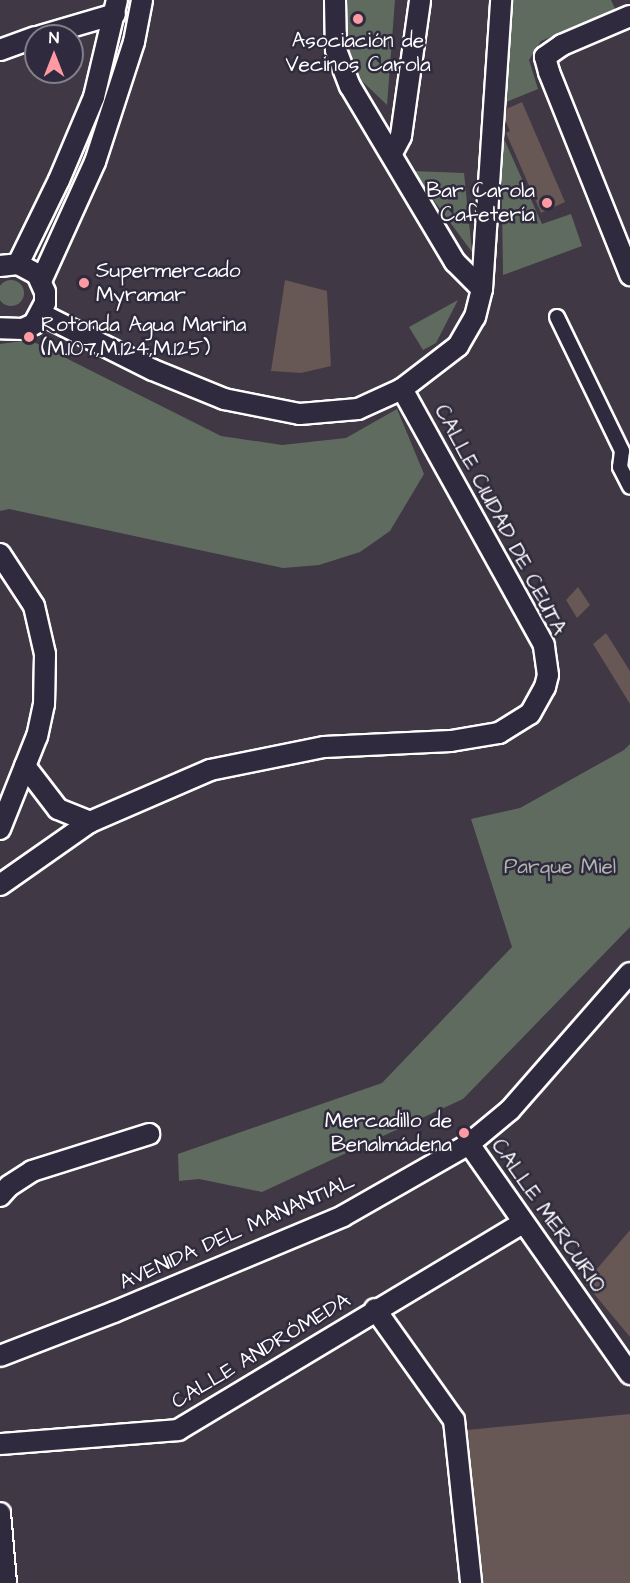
<!DOCTYPE html>
<meta charset="utf-8">
<style>
body{margin:0}
#map{position:relative;width:630px;height:1583px;overflow:hidden;background:#403844;font-family:"Architects Daughter",sans-serif}
div>[style]{position:absolute}
[style*='--x']{left:calc(var(--x)*1px);top:calc(var(--y)*1px);width:calc(var(--w)*1px);rotate:calc(var(--a)*1deg)}
.green>*{inset:0;background:#606b60}
.round{border-radius:50%}
.building>*{inset:0;background:#675755}
.roads{filter:drop-shadow(2px 0 #fff) drop-shadow(-2px 0 #fff) drop-shadow(0 2px #fff) drop-shadow(0 -2px #fff)}
.pedestrian>*{height:14px;margin:-7px;padding:0 7px;transform-origin:7px;border-radius:7px;background:#2f2a3d}
.minor>*{height:20px;margin:-10px;padding:0 10px;transform-origin:10px;border-radius:10px;background:#2f2a3d}
.dots>*{width:16px;height:16px;translate:-50% -50%;box-sizing:border-box;border:3px solid #2f2a3d;border-radius:50%}
span{translate:-50% -50%;white-space:nowrap;text-align:center;line-height:1.15;-webkit-text-stroke:5px #2f2a3d;paint-order:stroke}
.poi-label{font-size:21px;color:#fff}
.right{translate:-100% -50%;text-align:right}
.left{translate:0 -50%;text-align:left}
.street-label{font-size:21px;color:#fff}
.park-label{font-size:21px;color:#b0b5b0}
.north{position:absolute;left:24px;top:24px;width:60px;height:60px;box-sizing:border-box;background:#2f2a3d;border:2px solid #827f8b;border-radius:50%;rotate:0deg;font-size:16px;font-weight:700;line-height:24px;text-align:center;color:#fff}
.north::after{content:'';display:block;margin:auto;width:21px;height:27px;background:#ff9aa2;clip-path:polygon(50% 0,100% 100%,50% 72%,0 100%)}
</style>
<div id="map">
<div class="green">
<i style="clip-path:polygon(345px 0,395px 0,387px 105px,362px 81px,345px 47px)"></i>
<i style="clip-path:polygon(513px 0,611px 0,616px 11px,541px 41px,529px 60px,538px 89px,506px 102px)"></i>
<i style="clip-path:polygon(501px 132px,542px 224px,571px 214px,582px 246px,503px 275px)"></i>
<i style="clip-path:polygon(412px 171px,464px 173px,472px 252px)"></i>
<i class="round" style="left:-2px;top:280px;width:26px;height:26px"></i>
<i style="clip-path:polygon(458px 300px,436px 343px,423px 350px,409px 327px)"></i>
<i style="clip-path:polygon(30px 340px,221px 436px,282px 445px,346px 438px,397px 409px,424px 474px,390px 531px,360px 552px,319px 565px,283px 568px,9px 509px,0 511px,0 344px)"></i>
<i style="clip-path:polygon(630px 744px,630px 927px,463px 1099px,262px 1192px,199px 1179px,179px 1181px,178px 1154px,382px 1083px,512px 947px,471px 819px,520px 808px,624px 750px)"></i>
</div>
<div class="building">
<i style="clip-path:polygon(522px 102px,565px 202px,541px 213px,506px 133px,510px 131px,505px 120px,506px 109px)"></i>
<i style="clip-path:polygon(285px 280px,327px 291px,331px 366px,301px 373px,271px 371px)"></i>
<i style="clip-path:polygon(578px 587px,590px 605px,577px 618px,566px 600px)"></i>
<i style="clip-path:polygon(606px 633px,630px 671px,630px 704px,593px 644px)"></i>
<i style="clip-path:polygon(630px 1230px,630px 1337px,585px 1283px)"></i>
<i style="clip-path:polygon(630px 1414px,630px 1583px,483px 1583px,467px 1430px)"></i>
</div>
<div class="roads">
<div class="pedestrian">
<i style="--x:557;--y:317;--w:149;--a:64.1"></i>
<i style="--x:622;--y:451;--w:16;--a:97"></i>
<i style="--x:620;--y:467;--w:22;--a:63"></i>
</div>
<div class="minor">
<i style="--x:335;--y:0;--w:50;--a:88.9"></i>
<i style="--x:336;--y:50;--w:39;--a:69"></i>
<i style="--x:350;--y:86;--w:205;--a:59.2"></i>
<i style="--x:455;--y:262;--w:38;--a:45"></i>
<i style="--x:630;--y:16;--w:74;--a:156.9"></i>
<i style="--x:562;--y:45;--w:21;--a:145"></i>
<i style="--x:545;--y:57;--w:16;--a:75"></i>
<i style="--x:549;--y:72;--w:219;--a:68.2"></i>
<i style="--x:40;--y:36;--w:78;--a:-16.3"></i>
<i style="--x:0;--y:50;--w:38;--a:-20"></i>
<i style="--x:392;--y:153;--w:19;--a:-62"></i>
<i style="--x:401;--y:136;--w:137;--a:-82"></i>
<i style="--x:18;--y:264;--w:93;--a:-64"></i>
<i style="--x:59;--y:180;--w:90;--a:-67.1"></i>
<i style="--x:94;--y:97;--w:100;--a:-76.7"></i>
<i style="--x:0;--y:266;--w:18;--a:-6"></i>
<i style="--x:18;--y:264;--w:21;--a:28"></i>
<i style="--x:37;--y:274;--w:20;--a:66"></i>
<i style="--x:45;--y:292;--w:11;--a:90"></i>
<i style="--x:45;--y:303;--w:24;--a:118"></i>
<i style="--x:34;--y:324;--w:12;--a:156"></i>
<i style="--x:23;--y:329;--w:23;--a:-178"></i>
<i style="--x:41;--y:281;--w:131;--a:-65.6"></i>
<i style="--x:95;--y:162;--w:126;--a:-72"></i>
<i style="--x:134;--y:42;--w:43;--a:-79.2"></i>
<i style="--x:41;--y:314;--w:125;--a:26.6"></i>
<i style="--x:153;--y:370;--w:77;--a:22.2"></i>
<i style="--x:224;--y:399;--w:77;--a:11.2"></i>
<i style="--x:300;--y:414;--w:58;--a:-4.9"></i>
<i style="--x:358;--y:409;--w:48;--a:-24.4"></i>
<i style="--x:402;--y:389;--w:71;--a:-37.5"></i>
<i style="--x:458;--y:346;--w:34;--a:-60"></i>
<i style="--x:475;--y:317;--w:29;--a:-76"></i>
<i style="--x:482;--y:289;--w:290;--a:-86.2"></i>
<i style="--x:0;--y:554;--w:62;--a:56.8"></i>
<i style="--x:34;--y:606;--w:49;--a:77.1"></i>
<i style="--x:45;--y:654;--w:50;--a:91.1"></i>
<i style="--x:44;--y:704;--w:33;--a:102"></i>
<i style="--x:37;--y:736;--w:100;--a:111.7"></i>
<i style="--x:25;--y:766;--w:54;--a:52.5"></i>
<i style="--x:58;--y:809;--w:35;--a:22"></i>
<i style="--x:0;--y:885;--w:110;--a:-35"></i>
<i style="--x:90;--y:822;--w:131;--a:-23.4"></i>
<i style="--x:210;--y:770;--w:116;--a:-11.4"></i>
<i style="--x:324;--y:747;--w:127;--a:-2.7"></i>
<i style="--x:451;--y:741;--w:49;--a:-9.5"></i>
<i style="--x:499;--y:733;--w:36;--a:-32"></i>
<i style="--x:530;--y:714;--w:31;--a:-61"></i>
<i style="--x:545;--y:687;--w:12;--a:-76"></i>
<i style="--x:548;--y:675;--w:30;--a:-98"></i>
<i style="--x:544;--y:645;--w:293;--a:-119"></i>
<i style="--x:469;--y:1144;--w:281;--a:55"></i>
<i style="--x:0;--y:1196;--w:13;--a:-48"></i>
<i style="--x:9;--y:1186;--w:27;--a:-33"></i>
<i style="--x:32;--y:1171;--w:123;--a:-17.5"></i>
<i style="--x:375;--y:1309;--w:136;--a:54.6"></i>
<i style="--x:454;--y:1420;--w:164;--a:84"></i>
<i style="--x:0;--y:1356;--w:122;--a:-21.1"></i>
<i style="--x:114;--y:1312;--w:248;--a:-22.7"></i>
<i style="--x:343;--y:1216;--w:145;--a:-29.7"></i>
<i style="--x:469;--y:1144;--w:53;--a:-39.7"></i>
<i style="--x:510;--y:1110;--w:182;--a:-48.8"></i>
<i style="--x:0;--y:1444;--w:179;--a:-4.5"></i>
<i style="--x:178;--y:1430;--w:402;--a:-31"></i>
<i style="--x:0;--y:1513;--w:70;--a:85.1"></i>
</div>
</div>
<div class="dots">
<i style="left:358px;top:19px;background:#ff9aa2"></i>
<i style="left:547px;top:203px;background:#ff9aa2"></i>
<i style="left:84px;top:283px;background:#ff9aa2"></i>
<i style="left:29px;top:337px;background:#ff9aa2"></i>
<i style="left:464px;top:1133px;background:#ff9aa2"></i>
</div>
<div class="poi-label">
<span style="left:358px;top:53px">Asociación de<br>Vecinos Carola</span>
<span class="right" style="left:535px;top:203px">Bar Carola<br>Cafetería</span>
<span class="left" style="left:96px;top:283px">Supermercado<br>Myramar</span>
<span class="left" style="left:41px;top:337px">Rotonda Agua Marina<br>(M.107,M.124,M.125)</span>
<span class="right" style="left:452px;top:1133px">Mercadillo de<br>Benalmádena</span>
</div>
<div class="street-label">
<span style="left:500px;top:520px;rotate:62deg">CALLE CIUDAD DE CEUTA</span>
<span style="left:548px;top:1216px;rotate:55deg">CALLE MERCURIO</span>
<span style="left:237px;top:1232px;rotate:-24deg">AVENIDA DEL MANANTIAL</span>
<span style="left:261px;top:1351px;rotate:-31deg">CALLE ANDRÓMEDA</span>
</div>
<div class="park-label">
<span style="left:560px;top:867px">Parque Miel</span>
</div>
<div class="north">N</div>
</div>
